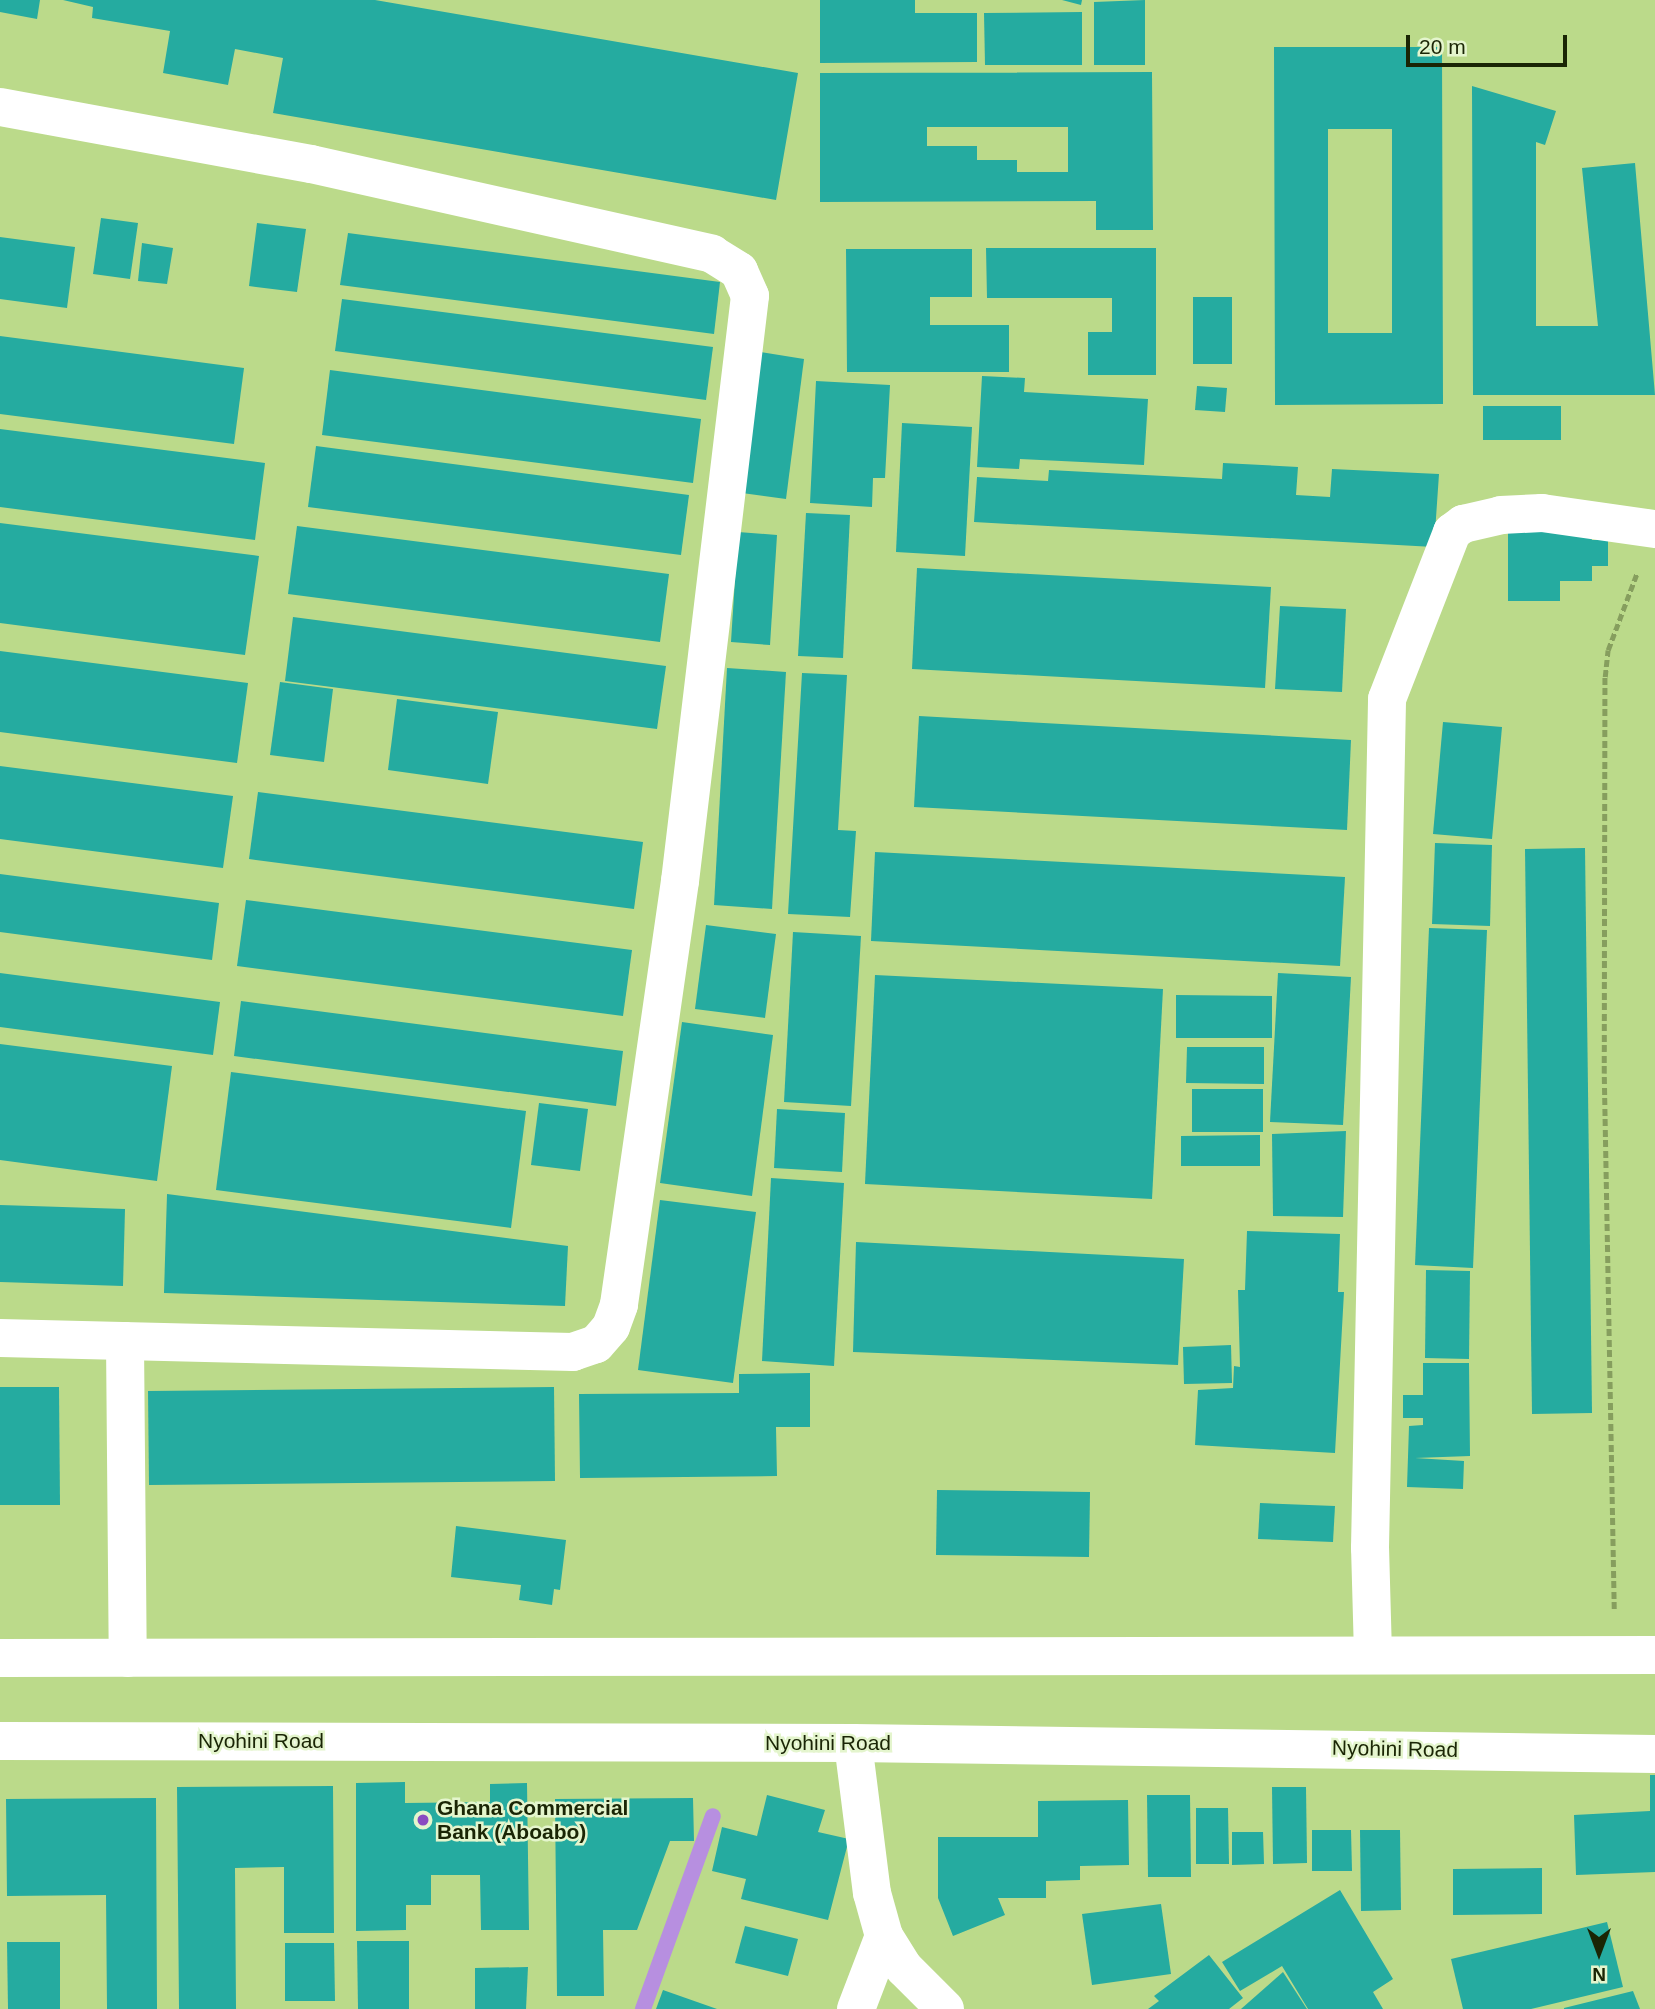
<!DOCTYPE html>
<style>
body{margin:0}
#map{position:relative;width:1655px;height:2009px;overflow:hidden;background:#bbda8a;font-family:Helvetica,sans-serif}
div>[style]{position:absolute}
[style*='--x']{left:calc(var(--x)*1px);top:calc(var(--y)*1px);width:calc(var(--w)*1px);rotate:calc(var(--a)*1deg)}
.stream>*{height:16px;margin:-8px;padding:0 8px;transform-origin:8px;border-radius:8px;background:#b78fe0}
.building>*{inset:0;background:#25aba0}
.path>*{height:4.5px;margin-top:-2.25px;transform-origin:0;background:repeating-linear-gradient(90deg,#869e5e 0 7px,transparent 0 10.5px)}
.minor>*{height:38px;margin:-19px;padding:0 19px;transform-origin:19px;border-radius:19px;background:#fff}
.major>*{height:38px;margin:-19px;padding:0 19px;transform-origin:19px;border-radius:19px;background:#fff}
.dots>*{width:19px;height:19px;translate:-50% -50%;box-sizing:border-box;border:4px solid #e4f5cd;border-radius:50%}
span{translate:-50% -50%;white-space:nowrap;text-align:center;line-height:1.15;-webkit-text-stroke:5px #e4f5cd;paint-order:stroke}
.street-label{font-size:21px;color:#1a2505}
.poi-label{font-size:21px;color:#1a2505;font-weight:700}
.left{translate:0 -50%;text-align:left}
.north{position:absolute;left:1564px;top:1918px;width:70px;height:70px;-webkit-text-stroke:5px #e4f5cd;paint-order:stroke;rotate:180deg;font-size:19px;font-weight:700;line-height:28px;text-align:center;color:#1a2505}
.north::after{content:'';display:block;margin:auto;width:24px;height:32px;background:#1a2505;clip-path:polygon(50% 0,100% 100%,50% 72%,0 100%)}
.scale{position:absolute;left:1406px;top:35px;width:161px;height:32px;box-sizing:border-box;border:4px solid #1a2505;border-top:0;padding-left:9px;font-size:21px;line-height:24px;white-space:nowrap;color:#1a2505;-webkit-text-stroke:5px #e4f5cd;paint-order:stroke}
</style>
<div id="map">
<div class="stream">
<i style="--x:643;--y:2009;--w:205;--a:-70.1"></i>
</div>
<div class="building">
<i style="clip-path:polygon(0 0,40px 0,37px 19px,0 12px)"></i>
<i style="clip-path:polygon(63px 0,375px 0,798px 73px,776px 200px,273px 113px,283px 58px,235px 49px,228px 85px,163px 73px,170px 31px,92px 18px,93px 7px)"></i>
<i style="clip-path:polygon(820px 0,915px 0,915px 13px,977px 13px,977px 62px,820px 63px)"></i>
<i style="clip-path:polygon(1062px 0,1082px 0,1081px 5px)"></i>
<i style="clip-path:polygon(1145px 0,1145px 65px,1094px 65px,1094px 2px)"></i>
<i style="clip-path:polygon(1082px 12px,1082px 65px,985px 65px,984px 13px)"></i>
<i style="clip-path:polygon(evenodd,1274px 47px,1442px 47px,1443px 404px,1275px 405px,1274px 47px,1328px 129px,1392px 129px,1392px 333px,1328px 333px,1328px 129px)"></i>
<i style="clip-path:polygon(evenodd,1152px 72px,1153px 230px,1096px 230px,1096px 201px,820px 202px,820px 73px,1152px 72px,927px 127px,1068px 127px,1068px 172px,1017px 172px,1017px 160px,977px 160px,977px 146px,927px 146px,927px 127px)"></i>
<i style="clip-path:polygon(1472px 86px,1556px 111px,1545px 145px,1536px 142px,1536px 326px,1598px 326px,1582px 168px,1635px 163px,1655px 395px,1473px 395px)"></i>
<i style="clip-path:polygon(101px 218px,138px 223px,130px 279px,93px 274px)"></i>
<i style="clip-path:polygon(257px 223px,306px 229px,297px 292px,249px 286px)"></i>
<i style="clip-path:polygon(348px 233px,720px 282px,714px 334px,340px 285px)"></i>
<i style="clip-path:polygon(0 237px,75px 247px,67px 308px,0 299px)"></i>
<i style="clip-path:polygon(142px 243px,173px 248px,167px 284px,138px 281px)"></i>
<i style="clip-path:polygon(986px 248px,1156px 248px,1156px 375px,1088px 375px,1088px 332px,1112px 332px,1112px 298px,987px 298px)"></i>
<i style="clip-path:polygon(846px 249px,972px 249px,972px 297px,930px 297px,930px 325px,1009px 325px,1009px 372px,847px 372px)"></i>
<i style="clip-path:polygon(1193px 297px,1232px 297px,1232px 364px,1193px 364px)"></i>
<i style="clip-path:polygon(342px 299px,713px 347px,706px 400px,335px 351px)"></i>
<i style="clip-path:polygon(0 336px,244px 368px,234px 444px,0 414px)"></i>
<i style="clip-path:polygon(761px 352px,804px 359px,786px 499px,742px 493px)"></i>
<i style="clip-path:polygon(330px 370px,701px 419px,693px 483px,322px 435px)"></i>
<i style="clip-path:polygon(982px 376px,1025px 378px,1024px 392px,1148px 399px,1144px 465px,1020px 459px,1019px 469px,977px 467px)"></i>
<i style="clip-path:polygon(816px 381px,890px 385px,885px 478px,873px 478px,872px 507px,810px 503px)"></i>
<i style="clip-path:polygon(1197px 386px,1227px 388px,1225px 412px,1195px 410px)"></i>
<i style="clip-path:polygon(1483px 406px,1561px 406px,1561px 440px,1483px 440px)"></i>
<i style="clip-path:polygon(902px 423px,972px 427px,965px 556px,896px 552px)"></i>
<i style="clip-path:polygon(0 429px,265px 463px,255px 540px,0 507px)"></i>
<i style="clip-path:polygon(316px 446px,689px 495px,681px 555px,308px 507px)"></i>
<i style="clip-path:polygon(1223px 463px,1298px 467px,1296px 495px,1330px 497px,1332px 469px,1439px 474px,1434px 547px,974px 522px,977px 477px,1048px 481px,1049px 470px,1222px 479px)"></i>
<i style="clip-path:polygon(806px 513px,850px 515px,843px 658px,798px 656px)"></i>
<i style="clip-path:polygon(0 523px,259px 556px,245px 655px,0 623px)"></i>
<i style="clip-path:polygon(297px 526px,669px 574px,660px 642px,288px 594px)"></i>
<i style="clip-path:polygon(1508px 529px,1591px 529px,1592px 540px,1608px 540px,1608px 566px,1592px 566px,1592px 581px,1560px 581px,1560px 601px,1508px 601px)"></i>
<i style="clip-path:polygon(738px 532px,777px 535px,770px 645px,731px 642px)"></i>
<i style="clip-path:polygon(917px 568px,1271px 587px,1265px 688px,912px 669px)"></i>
<i style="clip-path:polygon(1280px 606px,1346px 609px,1342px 692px,1275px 689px)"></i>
<i style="clip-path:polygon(293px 617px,666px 666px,657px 729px,285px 681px)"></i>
<i style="clip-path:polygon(0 651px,248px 683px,237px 763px,0 732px)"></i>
<i style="clip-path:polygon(727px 668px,786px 672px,772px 909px,714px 905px)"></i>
<i style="clip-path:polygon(802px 673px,847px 675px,838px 830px,856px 831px,850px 917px,788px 914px)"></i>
<i style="clip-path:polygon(280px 682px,333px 689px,324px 762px,270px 755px)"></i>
<i style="clip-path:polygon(397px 699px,498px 712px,488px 784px,388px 770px)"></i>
<i style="clip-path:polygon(919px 716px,1351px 740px,1347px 830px,914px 807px)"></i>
<i style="clip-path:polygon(1443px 722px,1502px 727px,1492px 839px,1433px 834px)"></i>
<i style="clip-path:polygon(0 766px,233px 796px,223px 868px,0 839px)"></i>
<i style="clip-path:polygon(258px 792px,643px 842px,634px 909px,249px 859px)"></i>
<i style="clip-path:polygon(1435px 843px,1492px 845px,1490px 926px,1432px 924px)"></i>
<i style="clip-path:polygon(1585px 848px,1592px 1413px,1532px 1414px,1525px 849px)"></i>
<i style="clip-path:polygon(875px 852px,1345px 877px,1340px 966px,871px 941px)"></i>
<i style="clip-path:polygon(0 874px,219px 903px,212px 960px,0 932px)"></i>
<i style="clip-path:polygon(246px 900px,632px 950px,623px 1016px,237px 966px)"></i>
<i style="clip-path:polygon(706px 925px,776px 934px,765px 1018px,695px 1009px)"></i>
<i style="clip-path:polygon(1429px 928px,1487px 930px,1473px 1268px,1415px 1265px)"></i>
<i style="clip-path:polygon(793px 932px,861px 936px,851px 1106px,784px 1102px)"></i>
<i style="clip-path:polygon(0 973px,220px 1002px,213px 1055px,0 1027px)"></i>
<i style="clip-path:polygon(1278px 973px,1351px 977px,1343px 1125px,1270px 1122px)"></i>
<i style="clip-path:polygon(875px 975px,1163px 989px,1152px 1199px,865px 1184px)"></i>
<i style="clip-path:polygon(1176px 995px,1272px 996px,1272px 1038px,1176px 1038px)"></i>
<i style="clip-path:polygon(241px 1001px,623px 1051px,616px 1106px,234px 1056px)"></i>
<i style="clip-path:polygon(682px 1022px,773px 1035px,752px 1196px,660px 1183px)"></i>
<i style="clip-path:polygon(0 1044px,172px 1066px,157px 1181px,0 1160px)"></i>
<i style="clip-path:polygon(1187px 1047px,1264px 1047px,1264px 1084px,1186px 1083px)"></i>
<i style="clip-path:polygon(231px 1072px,526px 1111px,511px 1228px,216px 1190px)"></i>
<i style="clip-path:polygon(1192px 1089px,1263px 1089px,1263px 1132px,1192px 1132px)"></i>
<i style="clip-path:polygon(539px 1103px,588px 1109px,580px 1171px,531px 1165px)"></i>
<i style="clip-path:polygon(777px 1109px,845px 1113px,842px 1172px,774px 1168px)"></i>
<i style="clip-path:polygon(1346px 1131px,1343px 1217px,1273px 1216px,1272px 1134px)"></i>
<i style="clip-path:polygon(1260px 1135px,1260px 1166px,1181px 1166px,1181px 1136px)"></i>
<i style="clip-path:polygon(771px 1178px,844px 1183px,834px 1366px,762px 1361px)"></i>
<i style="clip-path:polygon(167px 1194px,568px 1246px,565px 1306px,164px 1293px)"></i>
<i style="clip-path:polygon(660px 1200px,756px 1212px,733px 1383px,638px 1370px)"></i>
<i style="clip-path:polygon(0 1205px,125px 1209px,123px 1286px,0 1282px)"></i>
<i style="clip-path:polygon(1247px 1231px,1340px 1234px,1338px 1292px,1344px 1292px,1335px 1453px,1195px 1445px,1198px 1390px,1233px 1388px,1234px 1366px,1240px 1367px,1238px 1290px,1245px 1290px)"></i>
<i style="clip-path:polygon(856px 1242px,1184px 1259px,1178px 1365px,853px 1352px)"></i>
<i style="clip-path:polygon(1426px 1270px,1470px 1271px,1469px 1359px,1425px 1358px)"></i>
<i style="clip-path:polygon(1231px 1345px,1232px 1383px,1184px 1384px,1183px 1347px)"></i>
<i style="clip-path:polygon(1423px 1363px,1469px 1363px,1470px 1456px,1415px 1458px,1464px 1461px,1463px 1489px,1407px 1487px,1409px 1426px,1423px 1425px,1423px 1418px,1403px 1418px,1403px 1395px,1423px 1395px)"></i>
<i style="clip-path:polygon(810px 1373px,810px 1427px,776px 1427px,777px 1476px,580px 1478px,579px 1394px,739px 1393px,739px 1374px)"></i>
<i style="clip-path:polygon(0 1387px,59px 1387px,60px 1505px,0 1505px)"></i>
<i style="clip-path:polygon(554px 1387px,555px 1481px,149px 1485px,148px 1391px)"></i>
<i style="clip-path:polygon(937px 1490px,1090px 1492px,1089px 1557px,936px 1555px)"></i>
<i style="clip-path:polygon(1260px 1503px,1335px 1506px,1333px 1542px,1258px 1539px)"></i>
<i style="clip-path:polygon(456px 1526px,566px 1540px,560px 1590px,554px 1589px,552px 1605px,519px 1600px,521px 1585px,451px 1577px)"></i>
<i style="clip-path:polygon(1650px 1775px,1655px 1775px,1655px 1872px,1576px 1875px,1574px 1815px,1650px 1811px)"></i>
<i style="clip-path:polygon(405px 1782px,405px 1803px,490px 1802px,490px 1784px,527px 1783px,529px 1930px,481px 1930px,480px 1875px,431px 1875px,431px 1905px,406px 1905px,406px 1930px,356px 1931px,356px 1783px)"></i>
<i style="clip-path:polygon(333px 1786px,334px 1933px,284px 1933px,284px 1867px,235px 1868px,236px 2009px,179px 2009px,177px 1787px)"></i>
<i style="clip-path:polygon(1272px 1787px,1306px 1787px,1307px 1863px,1273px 1864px)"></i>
<i style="clip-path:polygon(767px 1795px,825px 1810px,818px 1832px,849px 1839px,828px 1920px,741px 1899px,746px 1879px,712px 1871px,722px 1827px,757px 1836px)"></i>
<i style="clip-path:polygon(1147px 1795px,1190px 1795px,1191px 1877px,1148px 1877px)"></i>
<i style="clip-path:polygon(156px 1798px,157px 2009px,107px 2009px,106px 1895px,7px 1896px,6px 1799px)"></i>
<i style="clip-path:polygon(693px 1798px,694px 1841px,670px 1841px,637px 1930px,603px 1930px,604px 1996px,557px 1996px,555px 1799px)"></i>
<i style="clip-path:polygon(1128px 1800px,1129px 1865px,1080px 1866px,1080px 1880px,1046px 1881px,1046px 1898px,998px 1898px,1005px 1915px,953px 1936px,938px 1898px,938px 1837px,1038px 1837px,1038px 1801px)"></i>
<i style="clip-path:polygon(1196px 1808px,1228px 1808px,1229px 1864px,1196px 1864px)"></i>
<i style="clip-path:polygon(1312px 1830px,1351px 1830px,1352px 1871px,1312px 1871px)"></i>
<i style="clip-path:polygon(1360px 1830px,1400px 1830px,1401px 1910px,1361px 1911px)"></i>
<i style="clip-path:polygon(1232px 1832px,1263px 1832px,1264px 1864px,1232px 1865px)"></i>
<i style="clip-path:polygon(1542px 1868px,1542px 1914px,1453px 1915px,1453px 1869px)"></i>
<i style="clip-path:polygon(1340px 1890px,1393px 1979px,1373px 1992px,1383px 2009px,1308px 2009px,1282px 1966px,1240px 1991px,1222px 1962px)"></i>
<i style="clip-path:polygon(1161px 1904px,1171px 1974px,1092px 1985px,1082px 1914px)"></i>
<i style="clip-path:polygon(1607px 1922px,1623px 1987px,1531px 2009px,1463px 2009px,1451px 1959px)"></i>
<i style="clip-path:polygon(745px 1926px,798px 1939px,788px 1976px,735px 1963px)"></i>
<i style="clip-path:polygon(357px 1941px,409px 1941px,409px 2009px,358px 2009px)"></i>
<i style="clip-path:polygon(7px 1942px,60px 1942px,60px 2009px,8px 2009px)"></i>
<i style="clip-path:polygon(285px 1943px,334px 1943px,335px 2001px,285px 2001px)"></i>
<i style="clip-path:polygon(1209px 1955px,1243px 1998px,1229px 2009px,1148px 2009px,1159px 2001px,1154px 1996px)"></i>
<i style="clip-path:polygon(528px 1967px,526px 2009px,475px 2009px,475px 1968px)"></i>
<i style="clip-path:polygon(1283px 1972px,1307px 2009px,1241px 2009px)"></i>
<i style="clip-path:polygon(663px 1990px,717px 2009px,656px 2009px)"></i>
<i style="clip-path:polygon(1633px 1991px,1640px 2009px,1564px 2009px,1564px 2008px)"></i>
</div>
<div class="path">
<i style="--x:1614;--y:1609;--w:536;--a:-91.07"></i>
<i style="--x:1604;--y:1073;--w:396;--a:-89.9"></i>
<i style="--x:1605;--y:677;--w:27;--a:-84"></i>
<i style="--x:1608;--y:650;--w:82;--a:-69.4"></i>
</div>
<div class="minor">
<i style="--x:0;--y:107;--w:316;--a:10.4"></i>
<i style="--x:311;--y:164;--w:411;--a:12.6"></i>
<i style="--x:712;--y:254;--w:32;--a:32"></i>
<i style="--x:739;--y:271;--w:27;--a:66"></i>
<i style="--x:750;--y:296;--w:589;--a:96.82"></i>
<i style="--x:680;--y:881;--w:428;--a:98.2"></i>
<i style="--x:619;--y:1305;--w:23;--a:110"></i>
<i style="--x:611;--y:1327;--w:23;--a:131"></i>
<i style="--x:596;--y:1344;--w:24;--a:161"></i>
<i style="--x:573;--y:1352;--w:573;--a:-178.6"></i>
<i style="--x:125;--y:1341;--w:317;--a:89.5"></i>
<i style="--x:1373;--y:1654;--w:106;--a:-91.6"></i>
<i style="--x:1370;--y:1548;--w:849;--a:-88.85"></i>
<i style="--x:1387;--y:699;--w:179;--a:-68.7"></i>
<i style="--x:1452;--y:532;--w:14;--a:-36"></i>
<i style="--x:1463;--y:524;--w:39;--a:-13"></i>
<i style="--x:1501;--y:515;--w:41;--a:-2.8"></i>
<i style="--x:1542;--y:513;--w:114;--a:8.1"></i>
<i style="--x:853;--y:1743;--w:151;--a:82.8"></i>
<i style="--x:872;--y:1893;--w:45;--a:74.4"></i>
<i style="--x:884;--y:1936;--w:38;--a:58"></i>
<i style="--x:904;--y:1968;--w:58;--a:45"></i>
<i style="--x:856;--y:2009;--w:78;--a:-69"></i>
</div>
<div class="major">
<i style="--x:0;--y:1658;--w:1655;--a:-0.1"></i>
<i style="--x:0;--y:1741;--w:853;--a:0.13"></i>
<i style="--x:853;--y:1743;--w:802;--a:0.79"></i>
</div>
<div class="dots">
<i style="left:423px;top:1820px;background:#8a4bc1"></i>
</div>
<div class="street-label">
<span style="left:261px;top:1741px">Nyohini Road</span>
<span style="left:828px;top:1743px">Nyohini Road</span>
<span style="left:1395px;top:1749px;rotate:1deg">Nyohini Road</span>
</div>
<div class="poi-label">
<span class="left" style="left:437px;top:1820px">Ghana Commercial<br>Bank (Aboabo)</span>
</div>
<div class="north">N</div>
<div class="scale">20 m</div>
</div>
